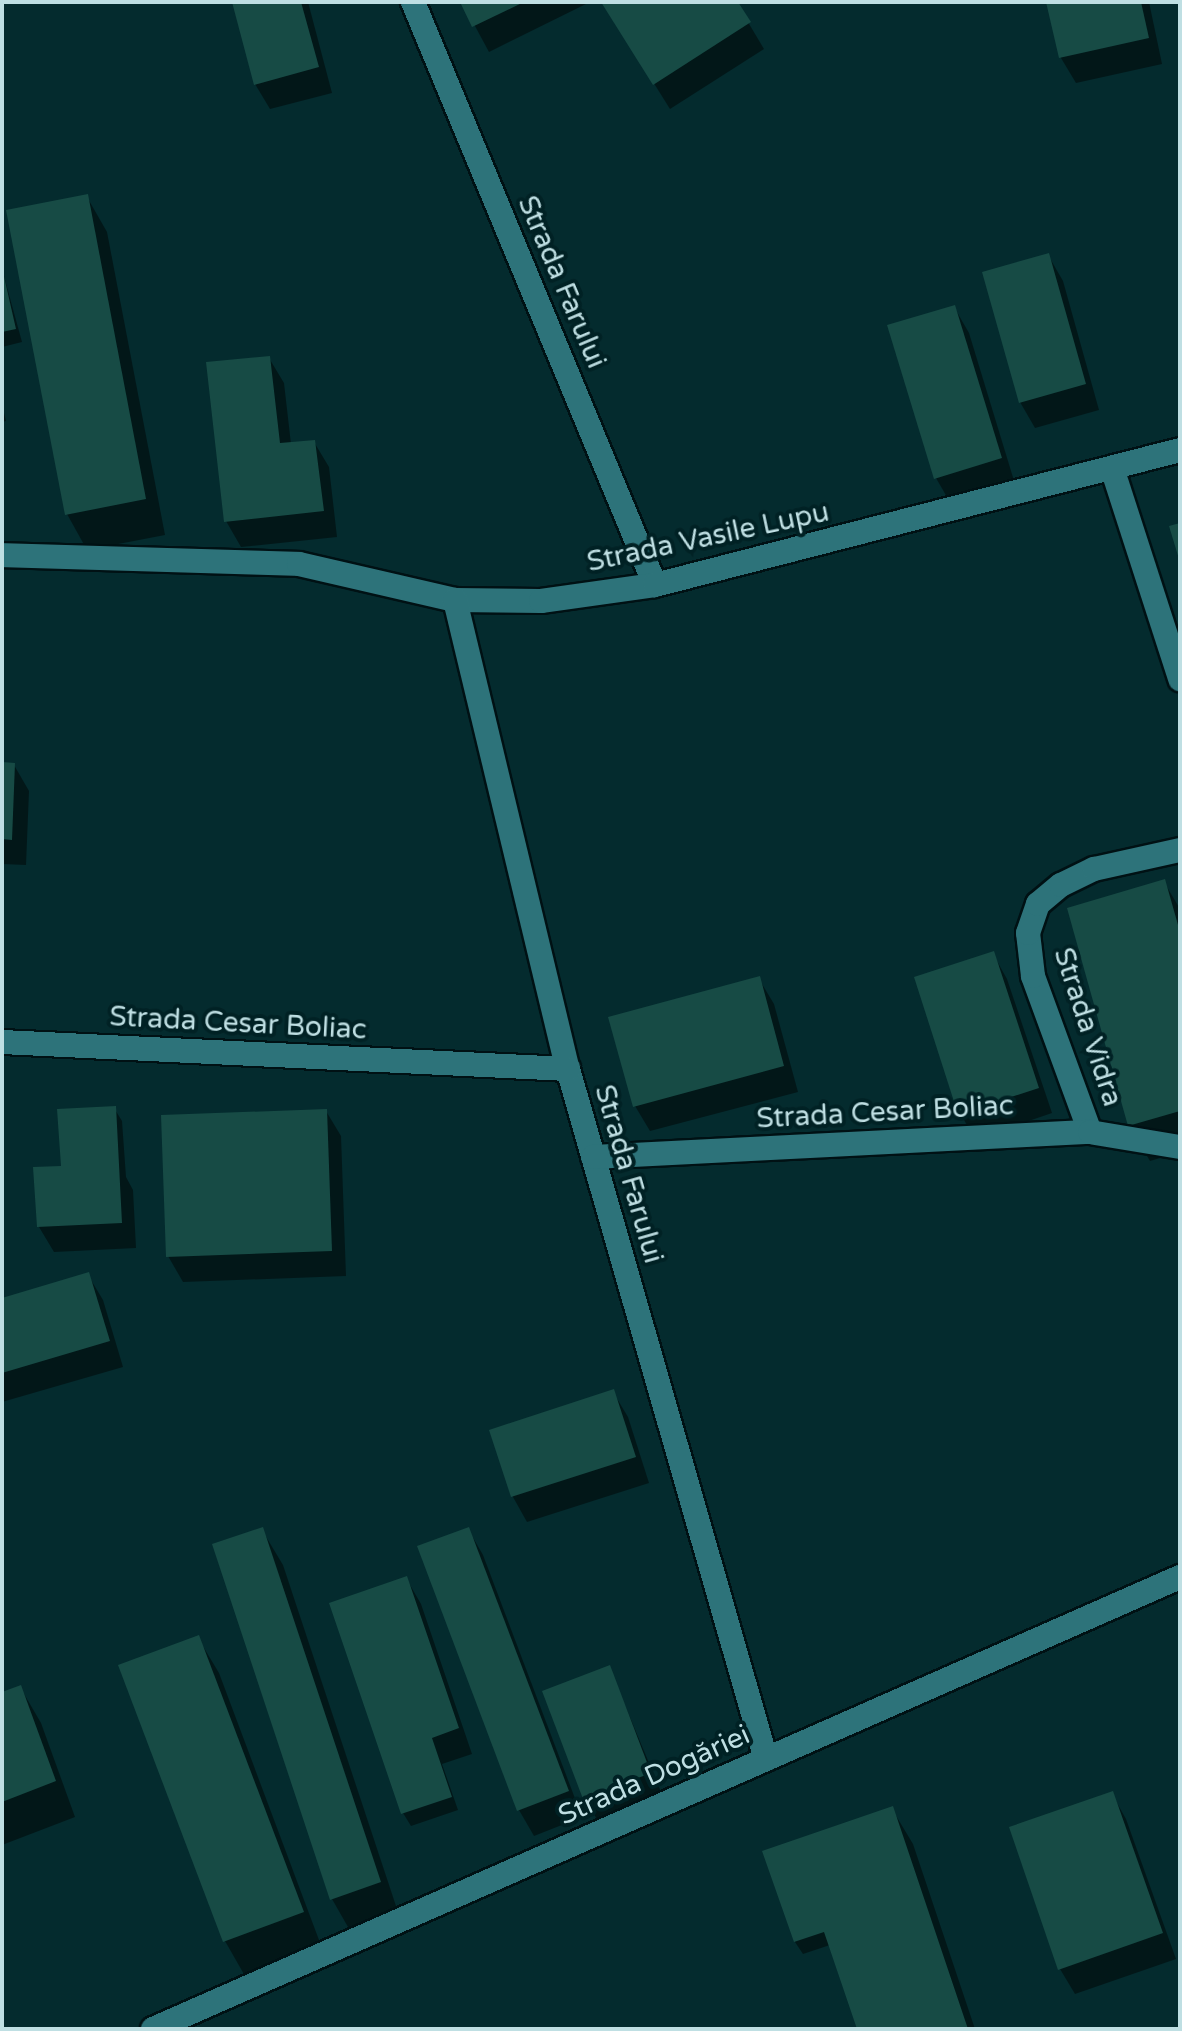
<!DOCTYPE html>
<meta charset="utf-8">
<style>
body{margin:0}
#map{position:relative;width:1182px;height:2031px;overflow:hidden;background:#042b2e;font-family:"Varela Round",sans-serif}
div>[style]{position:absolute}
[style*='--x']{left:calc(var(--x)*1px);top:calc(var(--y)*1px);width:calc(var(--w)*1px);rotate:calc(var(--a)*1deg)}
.shadow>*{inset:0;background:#0007}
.building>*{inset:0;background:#174b45}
.roads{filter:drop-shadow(2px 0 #001114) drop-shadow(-2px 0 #001114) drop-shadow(0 2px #001114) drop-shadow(0 -2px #001114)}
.minor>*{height:24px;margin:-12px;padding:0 12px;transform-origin:12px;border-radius:12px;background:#2d737a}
span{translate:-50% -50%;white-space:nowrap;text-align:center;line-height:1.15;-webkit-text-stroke:8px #002124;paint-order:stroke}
.street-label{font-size:28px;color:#bfdfe3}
.frame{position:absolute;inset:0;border:4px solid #bfdfe3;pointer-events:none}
</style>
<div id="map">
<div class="shadow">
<i style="clip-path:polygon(234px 2px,308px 2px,332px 93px,270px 109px,255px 84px)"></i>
<i style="clip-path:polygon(462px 2px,587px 2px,588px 3px,489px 52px)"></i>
<i style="clip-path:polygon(603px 2px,736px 2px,764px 49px,670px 109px)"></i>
<i style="clip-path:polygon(1048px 2px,1149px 2px,1162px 64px,1076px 83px,1061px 58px)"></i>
<i style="clip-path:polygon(87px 197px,107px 232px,165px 535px,87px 550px,67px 514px)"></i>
<i style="clip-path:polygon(1048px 255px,1063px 281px,1099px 410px,1035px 428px,1020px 402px)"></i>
<i style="clip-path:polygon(2px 269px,22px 342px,2px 347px)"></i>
<i style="clip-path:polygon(954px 307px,969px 333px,1015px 484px,951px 504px,936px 478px)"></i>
<i style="clip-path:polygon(269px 358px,284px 383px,291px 444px,314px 442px,329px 467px,337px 537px,241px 547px,226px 521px)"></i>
<i style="clip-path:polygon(2px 405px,6px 421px,2px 422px)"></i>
<i style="clip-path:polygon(2px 764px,14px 765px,29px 791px,26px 865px,2px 864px)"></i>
<i style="clip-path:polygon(1164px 882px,1180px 909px,1180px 1152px,1150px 1161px,1129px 1125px)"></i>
<i style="clip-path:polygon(993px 954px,1007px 979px,1052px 1113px,975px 1139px,960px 1113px)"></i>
<i style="clip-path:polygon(759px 979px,774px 1004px,798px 1092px,650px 1131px,635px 1106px)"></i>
<i style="clip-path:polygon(114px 1108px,122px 1121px,126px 1177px,133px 1190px,136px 1248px,54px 1252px,39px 1227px,63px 1167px)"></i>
<i style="clip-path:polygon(326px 1111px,341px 1136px,346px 1276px,183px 1282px,168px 1256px)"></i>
<i style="clip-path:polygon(88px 1275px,103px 1300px,123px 1367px,2px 1402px,2px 1300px)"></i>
<i style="clip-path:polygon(613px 1392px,628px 1417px,649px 1483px,527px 1522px,513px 1497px,492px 1431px)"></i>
<i style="clip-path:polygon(468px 1529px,483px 1555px,582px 1817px,534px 1836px,519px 1810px)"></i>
<i style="clip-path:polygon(262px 1530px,283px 1565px,400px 1918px,352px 1934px,332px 1899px)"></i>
<i style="clip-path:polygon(406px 1578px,421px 1604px,472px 1754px,442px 1764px,458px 1810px,411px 1826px,403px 1813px)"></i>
<i style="clip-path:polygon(198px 1638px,219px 1673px,322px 1948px,245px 1976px,225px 1941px)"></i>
<i style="clip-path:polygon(609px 1667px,664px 1799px,599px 1823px,585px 1798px)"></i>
<i style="clip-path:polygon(20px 1687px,41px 1723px,75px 1817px,2px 1845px,2px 1694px)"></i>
<i style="clip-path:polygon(1112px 1794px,1126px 1819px,1176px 1959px,1075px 1994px,1060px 1969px)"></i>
<i style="clip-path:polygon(892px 1809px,913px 1844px,975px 2029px,859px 2029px,830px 1945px,803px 1954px,795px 1942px,765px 1852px)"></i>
</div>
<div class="building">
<i style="clip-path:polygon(232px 2px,301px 2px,319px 67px,254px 85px)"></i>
<i style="clip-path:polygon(460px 2px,524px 2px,472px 27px)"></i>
<i style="clip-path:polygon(601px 2px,738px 2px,751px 22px,653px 85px)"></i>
<i style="clip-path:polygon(1046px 2px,1141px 2px,1149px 38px,1059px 58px)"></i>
<i style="clip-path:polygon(88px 194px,146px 499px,65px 515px,6px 210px)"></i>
<i style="clip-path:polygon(1049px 253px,1086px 384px,1019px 403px,982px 272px)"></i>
<i style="clip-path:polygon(3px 272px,16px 329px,2px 332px,2px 273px)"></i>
<i style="clip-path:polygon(955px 305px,1002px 458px,934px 479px,887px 325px)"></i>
<i style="clip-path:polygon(270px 356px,280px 443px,315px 440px,324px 511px,224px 522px,206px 362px)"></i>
<i style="clip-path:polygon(1180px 523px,1180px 558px,1179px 559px,1169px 526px)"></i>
<i style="clip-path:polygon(2px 762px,15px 763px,12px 840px,2px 839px)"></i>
<i style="clip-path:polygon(1165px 879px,1180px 932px,1180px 1111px,1128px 1126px,1067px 908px)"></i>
<i style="clip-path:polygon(994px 951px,1039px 1088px,958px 1114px,914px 977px)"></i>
<i style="clip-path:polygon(760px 976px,784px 1066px,633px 1107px,608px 1017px)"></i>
<i style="clip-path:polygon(116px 1106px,122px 1223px,37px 1227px,33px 1167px,61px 1166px,57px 1109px)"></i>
<i style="clip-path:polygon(327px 1109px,332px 1251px,166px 1257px,161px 1115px)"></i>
<i style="clip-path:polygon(89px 1272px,110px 1341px,2px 1373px,2px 1298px)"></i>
<i style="clip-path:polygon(614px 1389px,636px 1457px,511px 1497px,489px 1430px)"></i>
<i style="clip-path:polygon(263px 1527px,381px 1882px,330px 1900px,212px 1544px)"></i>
<i style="clip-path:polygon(469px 1527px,569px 1791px,517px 1811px,417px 1546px)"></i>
<i style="clip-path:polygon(407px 1576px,459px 1728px,432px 1738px,452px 1797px,401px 1814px,329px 1603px)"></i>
<i style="clip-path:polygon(199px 1635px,304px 1912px,223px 1942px,118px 1665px)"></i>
<i style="clip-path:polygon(610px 1665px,651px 1773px,583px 1799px,542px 1691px)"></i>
<i style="clip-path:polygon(21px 1685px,56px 1781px,2px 1802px,2px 1692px)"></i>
<i style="clip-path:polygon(1113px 1791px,1163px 1933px,1058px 1970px,1009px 1827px)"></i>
<i style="clip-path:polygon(893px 1806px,968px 2029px,857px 2029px,824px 1932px,794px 1942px,762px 1851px)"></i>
</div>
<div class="roads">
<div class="minor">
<i style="--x:413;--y:2;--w:631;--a:67.46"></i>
<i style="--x:1113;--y:471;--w:219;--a:72.1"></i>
<i style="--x:2;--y:555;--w:297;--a:1.7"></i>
<i style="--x:299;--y:564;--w:160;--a:13"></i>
<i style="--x:455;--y:600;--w:86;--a:0.7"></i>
<i style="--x:541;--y:601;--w:115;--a:-8"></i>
<i style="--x:655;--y:585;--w:542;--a:-14.42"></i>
<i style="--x:455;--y:600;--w:482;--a:76.5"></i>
<i style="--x:568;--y:1069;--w:718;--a:73.99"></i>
<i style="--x:2;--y:1042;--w:567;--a:2.73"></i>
<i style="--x:1090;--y:1132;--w:166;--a:-110.1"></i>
<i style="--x:1033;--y:976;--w:43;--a:-96.6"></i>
<i style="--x:1028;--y:933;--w:31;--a:-71"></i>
<i style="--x:1038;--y:904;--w:30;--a:-40"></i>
<i style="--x:1061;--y:885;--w:37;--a:-26"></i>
<i style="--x:1094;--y:869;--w:88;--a:-12.5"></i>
<i style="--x:593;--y:1157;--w:498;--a:-2.9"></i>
<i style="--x:1090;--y:1132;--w:91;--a:9.5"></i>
<i style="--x:153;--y:2029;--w:1122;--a:-23.76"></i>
</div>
</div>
<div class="street-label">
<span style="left:562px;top:282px;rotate:67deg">Strada Farului</span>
<span style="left:708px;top:537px;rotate:-12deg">Strada Vasile Lupu</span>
<span style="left:238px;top:1023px;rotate:3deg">Strada Cesar Boliac</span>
<span style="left:1088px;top:1027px;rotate:72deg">Strada Vidra</span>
<span style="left:885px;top:1112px;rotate:-3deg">Strada Cesar Boliac</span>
<span style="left:629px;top:1174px;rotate:74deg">Strada Farului</span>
<span style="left:654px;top:1775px;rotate:-24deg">Strada Dogăriei</span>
</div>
<div class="frame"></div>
</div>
